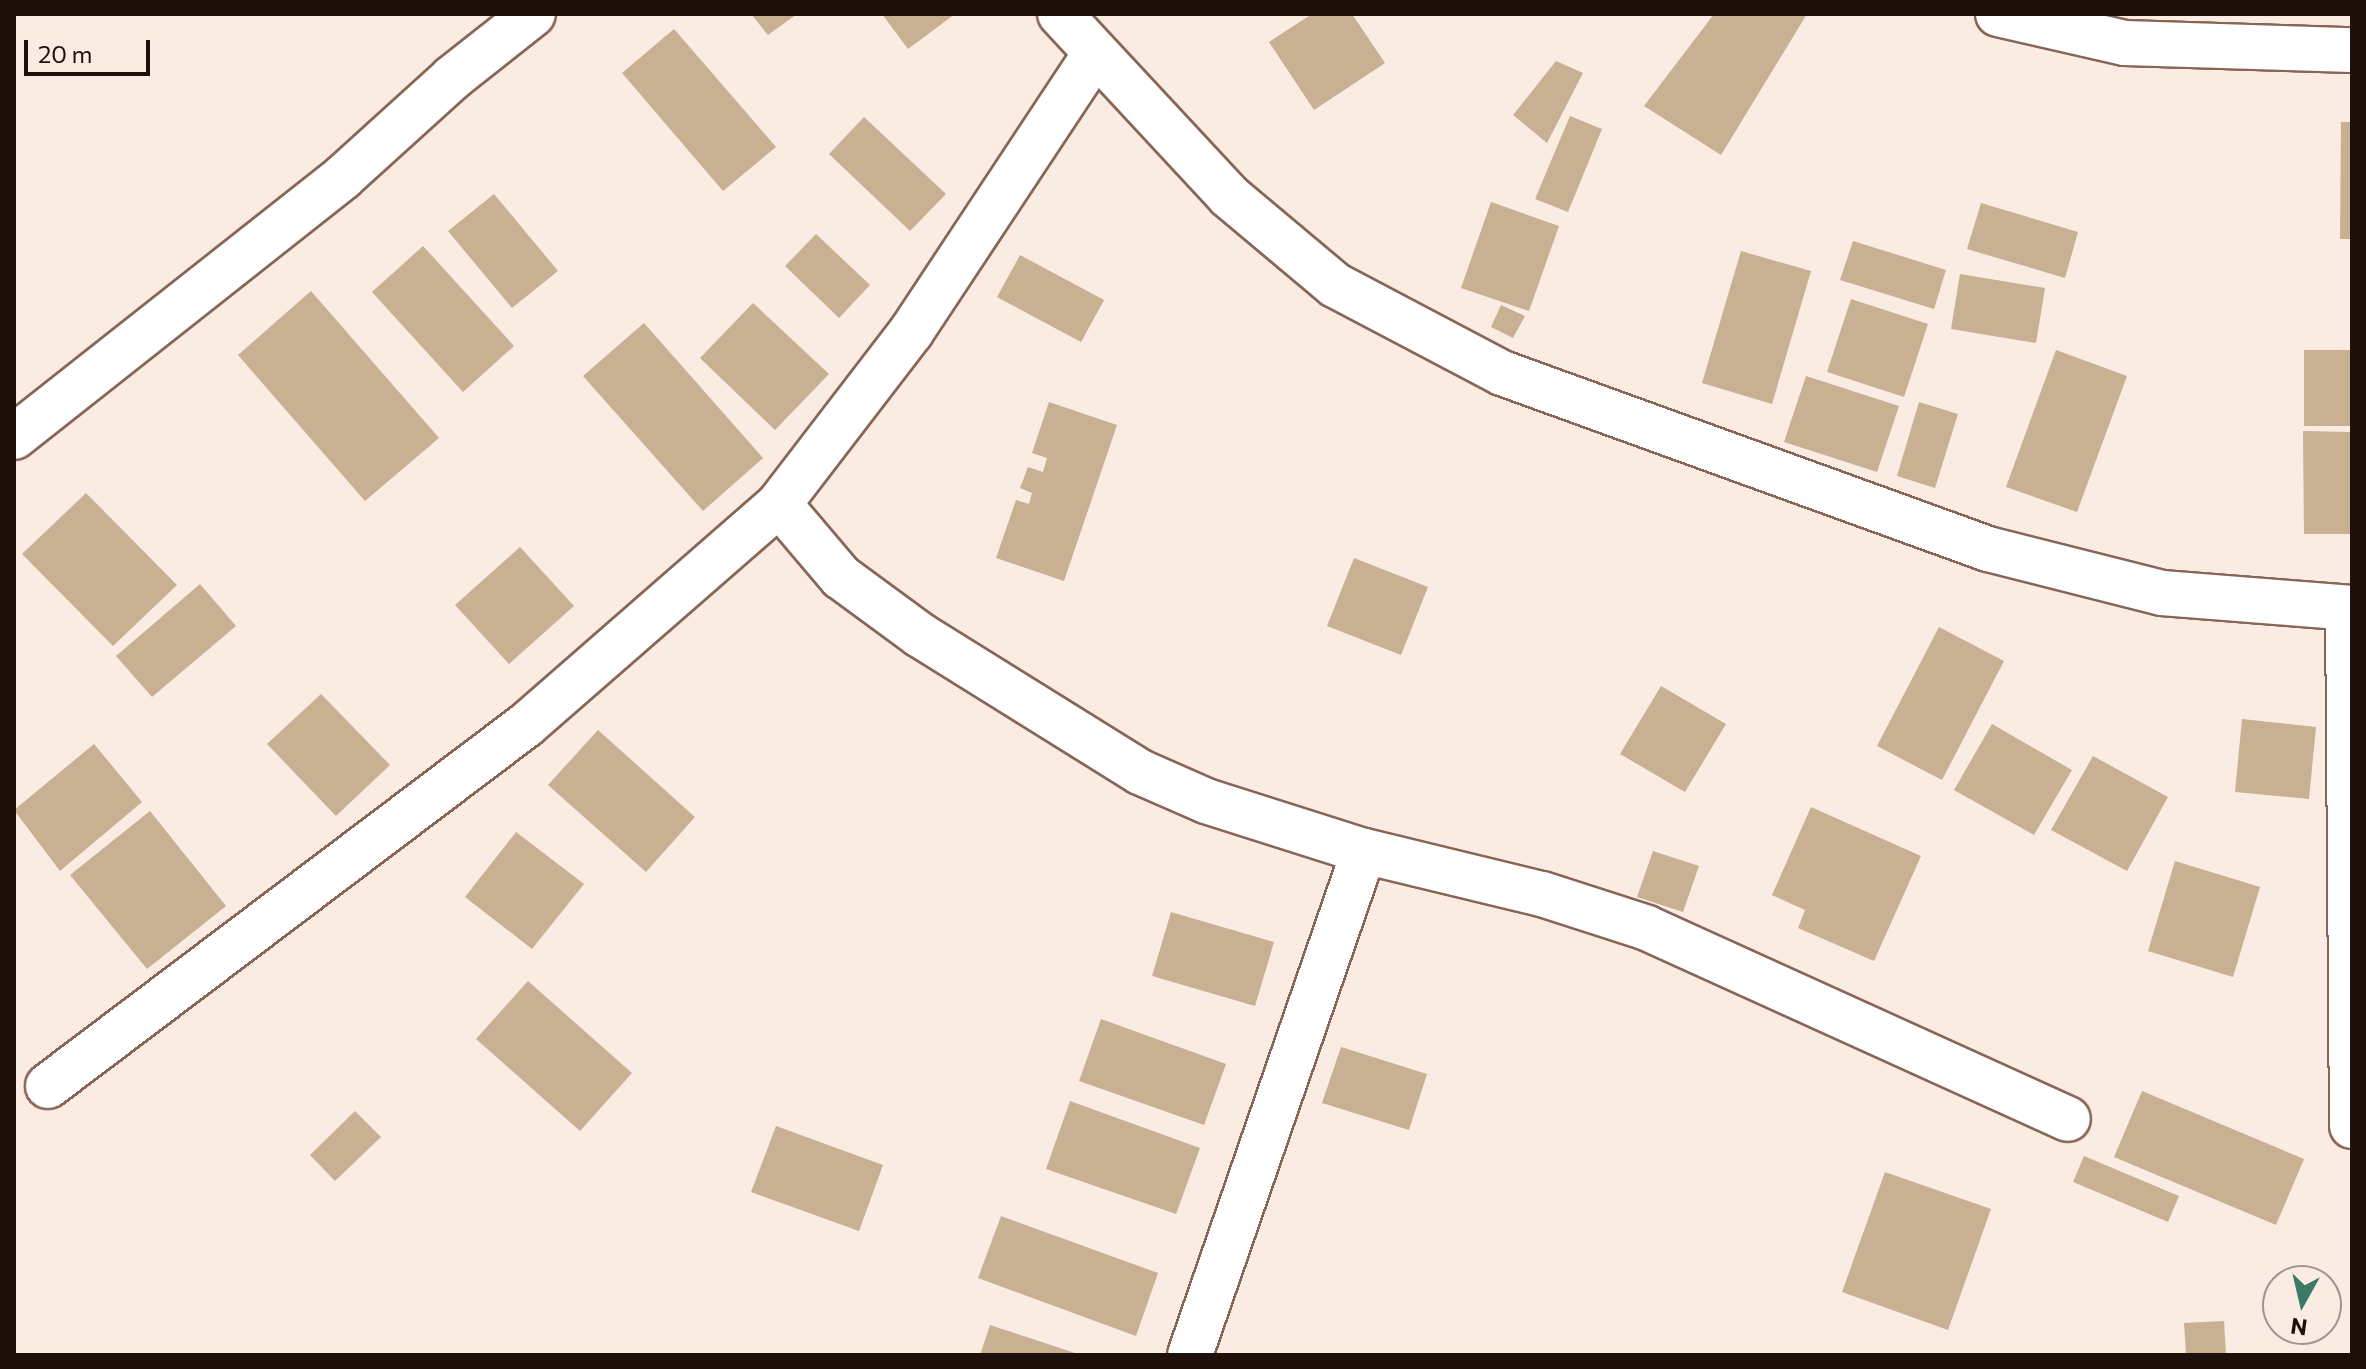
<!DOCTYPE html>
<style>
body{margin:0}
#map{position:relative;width:2366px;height:1369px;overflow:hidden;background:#faebe3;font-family:Commissioner,sans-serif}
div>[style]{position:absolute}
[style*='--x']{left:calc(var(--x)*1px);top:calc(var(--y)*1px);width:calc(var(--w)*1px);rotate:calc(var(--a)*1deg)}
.building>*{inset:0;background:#c8b092}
.roads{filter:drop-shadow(2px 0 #876656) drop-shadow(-2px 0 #876656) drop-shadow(0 2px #876656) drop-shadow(0 -2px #876656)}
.minor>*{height:44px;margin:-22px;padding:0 22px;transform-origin:22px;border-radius:22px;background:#fff}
span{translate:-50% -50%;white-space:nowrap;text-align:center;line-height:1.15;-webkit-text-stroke:8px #faebe3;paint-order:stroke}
.frame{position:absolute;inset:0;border:16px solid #1e110b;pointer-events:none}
.north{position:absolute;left:2262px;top:1265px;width:80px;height:80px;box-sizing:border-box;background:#faebe3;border:2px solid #a2948d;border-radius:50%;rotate:188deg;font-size:22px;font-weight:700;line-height:32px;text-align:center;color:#1e110b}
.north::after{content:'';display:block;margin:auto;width:28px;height:36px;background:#3c7a67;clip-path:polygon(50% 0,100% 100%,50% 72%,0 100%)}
.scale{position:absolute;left:24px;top:40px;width:126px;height:36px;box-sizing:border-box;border:4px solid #1e110b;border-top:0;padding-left:10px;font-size:24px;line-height:28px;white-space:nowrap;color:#1e110b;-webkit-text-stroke:6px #faebe3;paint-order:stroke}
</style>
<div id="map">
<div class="building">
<i style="clip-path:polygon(751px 14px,797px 14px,768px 35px)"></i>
<i style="clip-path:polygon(882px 14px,955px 14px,908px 49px)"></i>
<i style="clip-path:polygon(1312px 14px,1352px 14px,1385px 63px,1314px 110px,1269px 42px)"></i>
<i style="clip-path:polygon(1714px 14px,1807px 14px,1721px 155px,1644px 106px)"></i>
<i style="clip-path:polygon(674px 29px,776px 147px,723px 191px,622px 73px)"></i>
<i style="clip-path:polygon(1556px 61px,1583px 73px,1547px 143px,1513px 115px)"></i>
<i style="clip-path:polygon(1570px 116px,1602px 129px,1568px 212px,1535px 199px)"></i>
<i style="clip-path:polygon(864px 117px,946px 194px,910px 231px,829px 154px)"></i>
<i style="clip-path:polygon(2341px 122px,2352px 122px,2352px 239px,2340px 239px)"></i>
<i style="clip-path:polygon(494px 194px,558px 271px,512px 308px,448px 231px)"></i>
<i style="clip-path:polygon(1491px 202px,1559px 226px,1529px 311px,1461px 288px)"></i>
<i style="clip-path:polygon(1981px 203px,2078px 232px,2065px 278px,1967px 249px)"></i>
<i style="clip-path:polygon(816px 234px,870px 285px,839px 318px,785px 266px)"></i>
<i style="clip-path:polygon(1853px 241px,1946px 270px,1934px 309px,1840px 280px)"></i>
<i style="clip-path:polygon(423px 246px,514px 346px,463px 392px,372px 292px)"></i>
<i style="clip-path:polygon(1741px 251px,1811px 271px,1772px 404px,1702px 383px)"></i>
<i style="clip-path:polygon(1020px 255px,1104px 300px,1081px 342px,997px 297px)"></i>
<i style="clip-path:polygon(1960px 274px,2045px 288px,2036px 343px,1951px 329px)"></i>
<i style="clip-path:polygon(311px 291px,439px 438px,365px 501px,238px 355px)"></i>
<i style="clip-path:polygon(1851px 299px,1928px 324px,1904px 397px,1827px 372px)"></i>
<i style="clip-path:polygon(753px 303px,829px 374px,775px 430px,700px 358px)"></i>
<i style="clip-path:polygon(1501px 305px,1525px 316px,1513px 338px,1491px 327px)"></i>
<i style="clip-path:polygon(644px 323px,763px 458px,703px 511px,583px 376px)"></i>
<i style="clip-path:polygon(2056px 350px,2127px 376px,2077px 512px,2006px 487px)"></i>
<i style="clip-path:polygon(2304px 350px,2352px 350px,2352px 426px,2304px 426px)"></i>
<i style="clip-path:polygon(1806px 376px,1899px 406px,1877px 472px,1784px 442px)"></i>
<i style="clip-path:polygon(1049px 402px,1117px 425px,1064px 581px,996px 558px,1016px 500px,1029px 504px,1032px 493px,1020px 488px,1028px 467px,1043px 472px,1047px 458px,1032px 453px)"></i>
<i style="clip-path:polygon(1919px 402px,1958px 414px,1935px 488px,1897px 476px)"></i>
<i style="clip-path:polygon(2303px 431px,2352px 432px,2352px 534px,2304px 534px)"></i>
<i style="clip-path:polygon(86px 493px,177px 585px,113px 646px,22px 554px)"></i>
<i style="clip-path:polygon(520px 547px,574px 606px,509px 664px,455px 605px)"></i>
<i style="clip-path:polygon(1354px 558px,1428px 587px,1401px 655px,1327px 626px)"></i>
<i style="clip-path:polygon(200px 584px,236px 626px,152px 697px,116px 656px)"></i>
<i style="clip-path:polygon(1939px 627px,2004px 661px,1942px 780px,1877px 746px)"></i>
<i style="clip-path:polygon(1661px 686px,1726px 724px,1685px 792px,1620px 754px)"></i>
<i style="clip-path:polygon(321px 694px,390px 765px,336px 816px,267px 744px)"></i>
<i style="clip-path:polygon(2242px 719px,2316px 727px,2309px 799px,2235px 792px)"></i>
<i style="clip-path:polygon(1992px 724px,2072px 770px,2034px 835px,1954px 790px)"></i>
<i style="clip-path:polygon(598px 730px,695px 817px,646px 872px,548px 785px)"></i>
<i style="clip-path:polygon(94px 744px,142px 802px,60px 871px,14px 810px)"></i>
<i style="clip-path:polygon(2093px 756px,2168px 797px,2127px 871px,2051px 830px)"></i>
<i style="clip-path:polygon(1811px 807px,1921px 856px,1874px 961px,1798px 928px,1805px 910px,1772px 895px)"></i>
<i style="clip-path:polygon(150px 811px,226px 906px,147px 969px,70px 875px)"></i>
<i style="clip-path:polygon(516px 832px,584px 884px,532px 949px,465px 897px)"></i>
<i style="clip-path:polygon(1653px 851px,1699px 866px,1683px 912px,1637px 897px)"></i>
<i style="clip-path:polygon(2175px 861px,2260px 887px,2233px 977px,2148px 951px)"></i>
<i style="clip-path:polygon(1171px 912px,1274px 942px,1255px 1006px,1152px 976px)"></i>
<i style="clip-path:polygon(528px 981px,632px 1073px,580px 1131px,476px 1039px)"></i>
<i style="clip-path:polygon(1101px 1019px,1226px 1064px,1204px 1125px,1079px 1081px)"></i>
<i style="clip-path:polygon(1341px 1047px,1427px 1074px,1409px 1130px,1322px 1103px)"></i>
<i style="clip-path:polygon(2142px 1091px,2304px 1159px,2276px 1225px,2114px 1157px)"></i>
<i style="clip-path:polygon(1070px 1101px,1200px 1148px,1176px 1214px,1046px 1169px)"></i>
<i style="clip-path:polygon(355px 1111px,381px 1137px,335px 1181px,310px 1155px)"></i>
<i style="clip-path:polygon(776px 1126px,883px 1165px,859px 1231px,751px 1192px)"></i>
<i style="clip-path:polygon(2084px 1156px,2179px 1196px,2168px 1222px,2073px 1182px)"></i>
<i style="clip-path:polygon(1885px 1172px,1991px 1209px,1948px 1330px,1842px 1292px)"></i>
<i style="clip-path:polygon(1001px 1216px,1158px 1273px,1136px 1336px,978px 1278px)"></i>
<i style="clip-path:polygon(2224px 1321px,2226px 1355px,2186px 1355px,2184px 1323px)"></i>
<i style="clip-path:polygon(990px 1325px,1078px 1354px,1078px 1355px,980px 1355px)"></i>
</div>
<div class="roads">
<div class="minor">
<i style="--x:1060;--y:14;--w:248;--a:47.1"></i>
<i style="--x:1229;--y:196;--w:138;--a:40"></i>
<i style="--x:1335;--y:285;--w:189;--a:27.8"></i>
<i style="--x:1502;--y:373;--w:517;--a:19.91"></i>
<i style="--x:1988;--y:549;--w:179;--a:14.2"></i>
<i style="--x:2162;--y:593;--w:191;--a:4.5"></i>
<i style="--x:1998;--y:14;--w:130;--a:12.9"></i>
<i style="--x:2125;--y:43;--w:227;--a:1.8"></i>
<i style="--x:14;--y:437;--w:419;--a:-38.3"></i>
<i style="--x:343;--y:177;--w:147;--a:-42.2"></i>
<i style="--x:452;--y:78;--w:103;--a:-38.3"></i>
<i style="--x:779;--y:504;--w:96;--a:49.7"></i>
<i style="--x:841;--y:577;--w:98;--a:36.3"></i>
<i style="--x:920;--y:635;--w:259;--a:31.9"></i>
<i style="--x:1140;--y:772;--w:72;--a:23.7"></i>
<i style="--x:1206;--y:801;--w:166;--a:17.6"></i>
<i style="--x:1364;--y:851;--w:183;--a:13.6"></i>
<i style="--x:1542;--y:894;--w:110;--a:17.9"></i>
<i style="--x:1647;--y:928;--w:462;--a:24.4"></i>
<i style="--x:2348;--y:608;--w:518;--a:89.56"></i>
<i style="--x:48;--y:1086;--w:599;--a:-37.06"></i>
<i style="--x:526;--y:725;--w:336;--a:-41.1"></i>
<i style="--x:779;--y:504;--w:217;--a:-52.5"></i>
<i style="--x:911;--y:332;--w:333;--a:-56.5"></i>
<i style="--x:1190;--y:1355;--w:533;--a:-70.95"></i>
</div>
</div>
<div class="frame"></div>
<div class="north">N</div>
<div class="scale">20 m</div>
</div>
